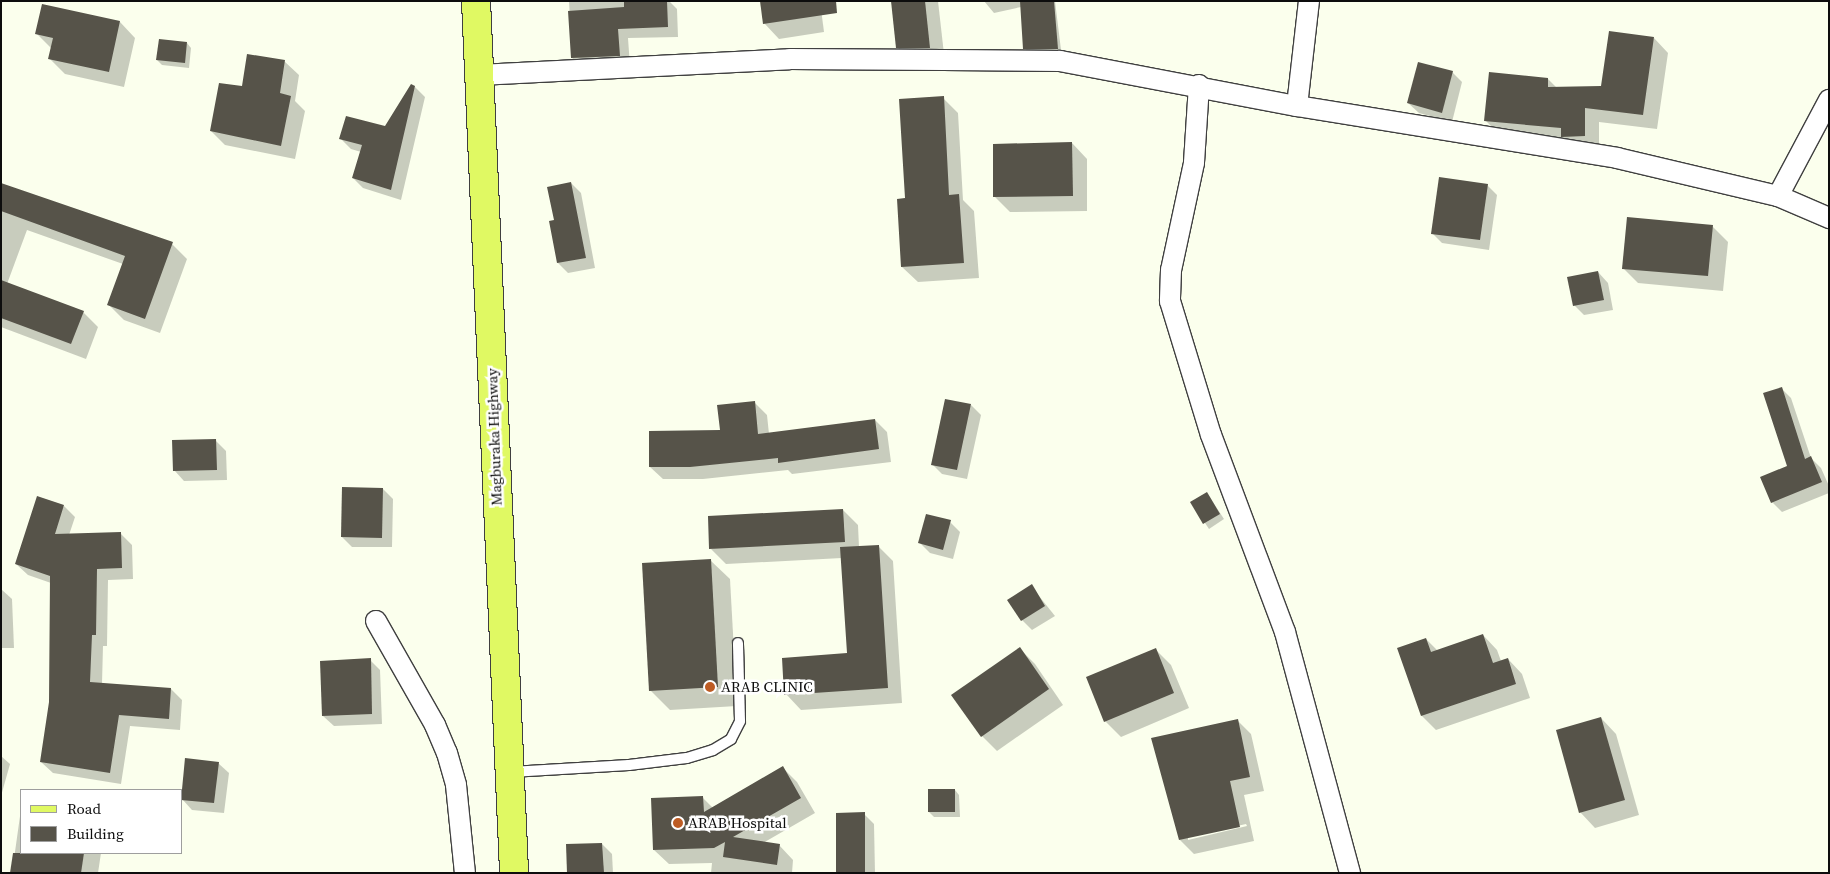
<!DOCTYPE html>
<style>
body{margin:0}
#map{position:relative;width:1830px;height:874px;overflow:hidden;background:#fbffed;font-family:"Source Serif 4",serif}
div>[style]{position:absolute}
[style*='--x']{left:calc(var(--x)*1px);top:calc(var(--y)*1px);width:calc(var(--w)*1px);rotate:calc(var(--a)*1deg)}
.shadow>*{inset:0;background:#0003}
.building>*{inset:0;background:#565349}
.roads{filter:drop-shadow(1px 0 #404040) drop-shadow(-1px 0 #404040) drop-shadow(0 1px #404040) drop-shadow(0 -1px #404040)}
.service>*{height:10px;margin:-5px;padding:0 5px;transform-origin:5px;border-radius:5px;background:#fff}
.minor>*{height:20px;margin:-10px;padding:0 10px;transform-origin:10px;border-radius:10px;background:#fff}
.primary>*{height:28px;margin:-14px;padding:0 14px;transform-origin:14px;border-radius:14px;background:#e0f963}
.dots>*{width:14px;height:14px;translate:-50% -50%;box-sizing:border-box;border:2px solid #fff;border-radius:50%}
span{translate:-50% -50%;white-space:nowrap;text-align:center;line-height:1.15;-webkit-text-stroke:5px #fff;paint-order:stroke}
.street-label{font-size:15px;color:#0d0d0d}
.poi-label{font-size:15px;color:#0d0d0d}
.left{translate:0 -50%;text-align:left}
.frame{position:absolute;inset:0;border:2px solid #0d0d0d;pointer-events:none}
.legend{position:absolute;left:20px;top:789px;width:162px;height:65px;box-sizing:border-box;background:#fff;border:1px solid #9e9e9e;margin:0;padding:6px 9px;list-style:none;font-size:15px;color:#0d0d0d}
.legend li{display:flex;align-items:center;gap:10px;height:25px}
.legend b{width:25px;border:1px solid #9e9e9e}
</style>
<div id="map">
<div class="shadow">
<i style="clip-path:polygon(569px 1px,669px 1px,677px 9px,678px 37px,628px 38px,630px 66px,583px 68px,572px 58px)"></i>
<i style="clip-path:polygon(820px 1px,824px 32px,779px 39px,764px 23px)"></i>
<i style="clip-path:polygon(893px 1px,938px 1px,945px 63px,912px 63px,897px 47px)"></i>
<i style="clip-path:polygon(984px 1px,1055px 1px,1062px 58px,1034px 58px,1025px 48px,1021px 7px,994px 13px)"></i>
<i style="clip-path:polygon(120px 22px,135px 38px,124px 87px,65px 74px,50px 59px,52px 49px,36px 33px)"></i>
<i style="clip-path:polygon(1654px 38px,1668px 53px,1657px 129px,1599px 122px,1599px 150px,1500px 135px,1486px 121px,1548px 79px,1557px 88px,1602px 88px)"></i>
<i style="clip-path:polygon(187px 43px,191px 48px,189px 68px,162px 65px,157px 60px)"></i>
<i style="clip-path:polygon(284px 61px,299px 75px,295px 101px,305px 111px,295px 159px,225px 145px,211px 131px)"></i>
<i style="clip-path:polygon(1452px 72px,1462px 82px,1452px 122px,1419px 113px,1408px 103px)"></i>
<i style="clip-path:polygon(415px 87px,425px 97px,401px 200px,363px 188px,353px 178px,361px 152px,351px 149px,341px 139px,386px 127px)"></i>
<i style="clip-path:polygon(943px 98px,958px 113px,963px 200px,974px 211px,979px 278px,918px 282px,902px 267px,906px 199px)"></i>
<i style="clip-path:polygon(1072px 143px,1087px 159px,1087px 211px,1010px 212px,995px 197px)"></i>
<i style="clip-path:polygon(571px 183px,581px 193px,595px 268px,568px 273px,558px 263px,555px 221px)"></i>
<i style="clip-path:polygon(1px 184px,172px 244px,187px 259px,160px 333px,124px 320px,109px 305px,123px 264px,27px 230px,7px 284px,83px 312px,98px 327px,86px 359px,1px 327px)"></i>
<i style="clip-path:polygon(1487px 185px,1497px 195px,1489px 250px,1442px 243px,1432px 233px)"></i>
<i style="clip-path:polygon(1712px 226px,1728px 242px,1723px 291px,1638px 283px,1623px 268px)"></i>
<i style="clip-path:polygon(1598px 272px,1608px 283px,1613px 310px,1584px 315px,1574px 305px)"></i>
<i style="clip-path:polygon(1781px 388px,1791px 398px,1811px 458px,1821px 468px,1829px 486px,1829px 493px,1782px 512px,1772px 502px,1788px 467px)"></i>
<i style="clip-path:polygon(754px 402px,767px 415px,769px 434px,875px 420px,887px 432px,891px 462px,792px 474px,788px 470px,703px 479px,663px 479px,650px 467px,721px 431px)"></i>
<i style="clip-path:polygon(971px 405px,981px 415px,967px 479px,942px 474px,932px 464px)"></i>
<i style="clip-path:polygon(216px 441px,226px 451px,227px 480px,184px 481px,174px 470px)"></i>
<i style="clip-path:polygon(383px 489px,393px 499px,392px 547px,352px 547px,342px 537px)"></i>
<i style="clip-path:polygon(1207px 493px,1224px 519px,1209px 529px,1191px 502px)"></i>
<i style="clip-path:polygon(64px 506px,75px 517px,69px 535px,120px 533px,132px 545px,133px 579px,108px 580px,107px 646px,103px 646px,102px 684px,171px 689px,182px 700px,180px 730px,130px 726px,121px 784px,53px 773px,41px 762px,50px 702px,51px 583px,28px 575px,16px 564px)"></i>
<i style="clip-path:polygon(843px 510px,858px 525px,859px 547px,878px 546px,893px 561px,902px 703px,801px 710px,786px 694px,848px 655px,842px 558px,726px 564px,711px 549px)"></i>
<i style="clip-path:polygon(950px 522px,960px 532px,953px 559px,930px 553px,920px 543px)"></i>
<i style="clip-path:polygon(710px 560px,730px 579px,737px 706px,670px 710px,650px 690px)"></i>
<i style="clip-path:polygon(1031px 586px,1055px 616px,1032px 630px,1022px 620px)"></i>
<i style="clip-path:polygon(1px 589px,12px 599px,14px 648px,1px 648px)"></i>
<i style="clip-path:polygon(1483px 635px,1497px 650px,1501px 661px,1508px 659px,1522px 674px,1530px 698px,1436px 730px,1422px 716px,1426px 639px,1438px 651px)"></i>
<i style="clip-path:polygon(1020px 649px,1035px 664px,1063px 705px,997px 751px,982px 736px)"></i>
<i style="clip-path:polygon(1156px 650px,1171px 665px,1189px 708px,1121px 737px,1105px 721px)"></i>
<i style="clip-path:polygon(370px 660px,380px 670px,382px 724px,334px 726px,323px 716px)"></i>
<i style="clip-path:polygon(1601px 718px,1616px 734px,1639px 815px,1595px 828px,1580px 812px)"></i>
<i style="clip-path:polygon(evenodd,1237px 720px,1251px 734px,1264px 791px,1244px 795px,1254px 841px,1194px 854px,1180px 840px,1237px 720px,1246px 824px,1247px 826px,1188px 840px,1188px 837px,1246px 824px)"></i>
<i style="clip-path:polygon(1px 756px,10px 764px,1px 796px)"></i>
<i style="clip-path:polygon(218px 763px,229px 773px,224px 813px,192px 810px,182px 799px)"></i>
<i style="clip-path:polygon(783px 768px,797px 782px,815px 813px,763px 843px,779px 845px,793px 860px,792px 873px,711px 873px,712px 863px,669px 864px,654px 850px,703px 798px,713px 808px)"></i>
<i style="clip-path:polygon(955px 790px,959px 795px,960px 817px,934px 817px,929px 812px)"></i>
<i style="clip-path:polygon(21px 809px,21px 853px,101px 853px,98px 873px,12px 873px)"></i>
<i style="clip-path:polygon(837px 814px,864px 814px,874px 824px,875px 873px,836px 873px)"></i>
<i style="clip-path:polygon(602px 844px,612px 854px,613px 873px,568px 873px)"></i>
</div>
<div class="building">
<i style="clip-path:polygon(624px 1px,667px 1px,668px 27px,618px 29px,620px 56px,571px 58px,568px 11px,624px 7px)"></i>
<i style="clip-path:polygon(760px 1px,836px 1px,837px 13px,763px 24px)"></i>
<i style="clip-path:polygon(891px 1px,925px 1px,930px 48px,896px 48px)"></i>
<i style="clip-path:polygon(1020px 1px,1054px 1px,1058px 49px,1023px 49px)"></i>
<i style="clip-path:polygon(42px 4px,120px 21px,109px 72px,48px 59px,53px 38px,35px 34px)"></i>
<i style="clip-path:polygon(1609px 31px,1654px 37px,1643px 115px,1585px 108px,1585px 136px,1561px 137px,1561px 128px,1484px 121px,1489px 72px,1548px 78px,1548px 87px,1601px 86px)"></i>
<i style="clip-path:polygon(159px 39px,187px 42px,185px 63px,156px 60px)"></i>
<i style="clip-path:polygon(247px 54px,285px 60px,280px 93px,291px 96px,281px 146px,210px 131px,219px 83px,242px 86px)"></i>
<i style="clip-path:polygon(1418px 62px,1453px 71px,1442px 113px,1407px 103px)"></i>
<i style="clip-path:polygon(411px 84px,415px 86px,391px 190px,352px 178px,362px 145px,339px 139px,346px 116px,385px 126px)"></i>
<i style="clip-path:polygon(944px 96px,949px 195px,959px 194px,964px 263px,901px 267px,897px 199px,905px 198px,899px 99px)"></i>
<i style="clip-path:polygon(1072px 142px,1073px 196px,993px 197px,993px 144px)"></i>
<i style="clip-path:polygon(1439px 177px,1488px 184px,1480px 240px,1431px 234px)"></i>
<i style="clip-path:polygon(571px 182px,586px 258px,557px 263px,549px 221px,554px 220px,547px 187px)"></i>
<i style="clip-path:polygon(1px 183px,173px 242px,145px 319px,107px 305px,125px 256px,1px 211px)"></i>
<i style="clip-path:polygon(1627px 217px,1713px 225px,1708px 276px,1622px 269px)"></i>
<i style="clip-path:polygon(1598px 271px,1604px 300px,1573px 306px,1567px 277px)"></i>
<i style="clip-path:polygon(1px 280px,84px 311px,71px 344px,1px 318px)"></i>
<i style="clip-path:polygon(1782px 387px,1805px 459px,1811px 456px,1822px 482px,1771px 503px,1760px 477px,1787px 466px,1763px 393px)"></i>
<i style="clip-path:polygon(945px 399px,971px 404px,957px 470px,931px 465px)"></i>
<i style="clip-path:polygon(755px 401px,758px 434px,875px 419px,879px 449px,778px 463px,778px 458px,690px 467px,649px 467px,649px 431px,720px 430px,717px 405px)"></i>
<i style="clip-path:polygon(216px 439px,217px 470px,173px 471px,172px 440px)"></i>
<i style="clip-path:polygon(342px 487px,383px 488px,382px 538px,341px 537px)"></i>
<i style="clip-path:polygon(1207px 492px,1220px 514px,1203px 524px,1190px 502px)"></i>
<i style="clip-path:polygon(37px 496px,64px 505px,55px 534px,121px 532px,122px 568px,97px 569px,96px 635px,92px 635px,90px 682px,171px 688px,169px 719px,119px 715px,110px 773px,40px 762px,49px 702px,50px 576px,15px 564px)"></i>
<i style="clip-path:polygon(843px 509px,845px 542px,709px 549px,708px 516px)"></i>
<i style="clip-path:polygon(926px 514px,951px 520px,943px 550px,918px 543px)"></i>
<i style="clip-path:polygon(879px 545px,888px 688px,784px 695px,782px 658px,847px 653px,840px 547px)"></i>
<i style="clip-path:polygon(711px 559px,718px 687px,649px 691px,642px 563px)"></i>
<i style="clip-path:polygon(1032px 584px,1045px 606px,1021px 621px,1007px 600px)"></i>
<i style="clip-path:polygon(1483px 634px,1493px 663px,1508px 658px,1516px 684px,1421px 716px,1397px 648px,1426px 638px,1431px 652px)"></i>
<i style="clip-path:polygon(1020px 647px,1049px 689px,981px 737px,951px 695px)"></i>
<i style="clip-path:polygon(1156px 648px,1174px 693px,1104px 722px,1086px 677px)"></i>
<i style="clip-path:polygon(371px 658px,372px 714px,322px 716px,320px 661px)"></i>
<i style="clip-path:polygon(1601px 717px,1625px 800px,1579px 813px,1556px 730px)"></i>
<i style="clip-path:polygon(1238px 719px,1250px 777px,1230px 781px,1240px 827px,1179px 840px,1151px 738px)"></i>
<i style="clip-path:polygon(185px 758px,219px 762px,214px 803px,181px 800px)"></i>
<i style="clip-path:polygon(783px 766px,801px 798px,733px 837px,780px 844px,777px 865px,723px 857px,725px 842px,714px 848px,653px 850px,651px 798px,703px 796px,704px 812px)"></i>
<i style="clip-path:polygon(928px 789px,955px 789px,955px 812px,928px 812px)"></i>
<i style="clip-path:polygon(865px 812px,865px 873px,836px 873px,836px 813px)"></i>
<i style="clip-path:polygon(602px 843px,604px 873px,567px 873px,566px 844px)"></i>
<i style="clip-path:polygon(13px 853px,84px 853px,81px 873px,10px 873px)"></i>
</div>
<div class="roads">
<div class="service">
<i style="--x:511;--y:772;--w:118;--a:-3.4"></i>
<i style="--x:629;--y:765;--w:58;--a:-6.9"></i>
<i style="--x:687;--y:758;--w:27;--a:-17"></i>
<i style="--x:713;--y:750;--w:21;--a:-31"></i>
<i style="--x:731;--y:739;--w:20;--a:-63"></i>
<i style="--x:740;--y:721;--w:78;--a:-91.5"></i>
</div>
<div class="minor">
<i style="--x:479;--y:75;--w:311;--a:-2.9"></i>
<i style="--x:790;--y:59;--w:270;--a:0.4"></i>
<i style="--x:1060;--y:61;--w:241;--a:10.8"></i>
<i style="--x:1297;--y:106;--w:324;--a:9.2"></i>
<i style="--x:1617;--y:158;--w:165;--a:13.3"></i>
<i style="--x:1778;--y:196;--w:56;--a:23.3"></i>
<i style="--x:1199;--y:85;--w:78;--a:93.7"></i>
<i style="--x:1194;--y:163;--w:109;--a:102.1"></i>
<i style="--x:1171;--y:270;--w:31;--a:92"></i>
<i style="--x:1170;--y:301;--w:140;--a:73"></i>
<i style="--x:1211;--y:435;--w:210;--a:69.4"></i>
<i style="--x:1285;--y:632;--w:250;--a:74.9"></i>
<i style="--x:1297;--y:106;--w:106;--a:-83.5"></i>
<i style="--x:1778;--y:196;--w:109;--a:-62"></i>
<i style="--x:376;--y:621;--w:120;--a:60.4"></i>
<i style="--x:435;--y:725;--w:30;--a:67"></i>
<i style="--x:447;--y:753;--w:33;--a:74"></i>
<i style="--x:456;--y:785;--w:88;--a:84.2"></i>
</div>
<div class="primary">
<i style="--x:476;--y:1;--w:873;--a:87.5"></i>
</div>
</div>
<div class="dots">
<i style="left:710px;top:687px;background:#bd5c24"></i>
<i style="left:678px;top:823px;background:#bd5c24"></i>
</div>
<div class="street-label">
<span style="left:494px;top:437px;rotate:-92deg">Magburaka Highway</span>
</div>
<div class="poi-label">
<span class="left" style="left:721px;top:687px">ARAB CLINIC</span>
<span class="left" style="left:688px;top:823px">ARAB Hospital</span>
</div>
<div class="frame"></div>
<ul class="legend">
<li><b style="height:6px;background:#e0f963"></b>Road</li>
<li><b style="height:14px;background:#565349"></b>Building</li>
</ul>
</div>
